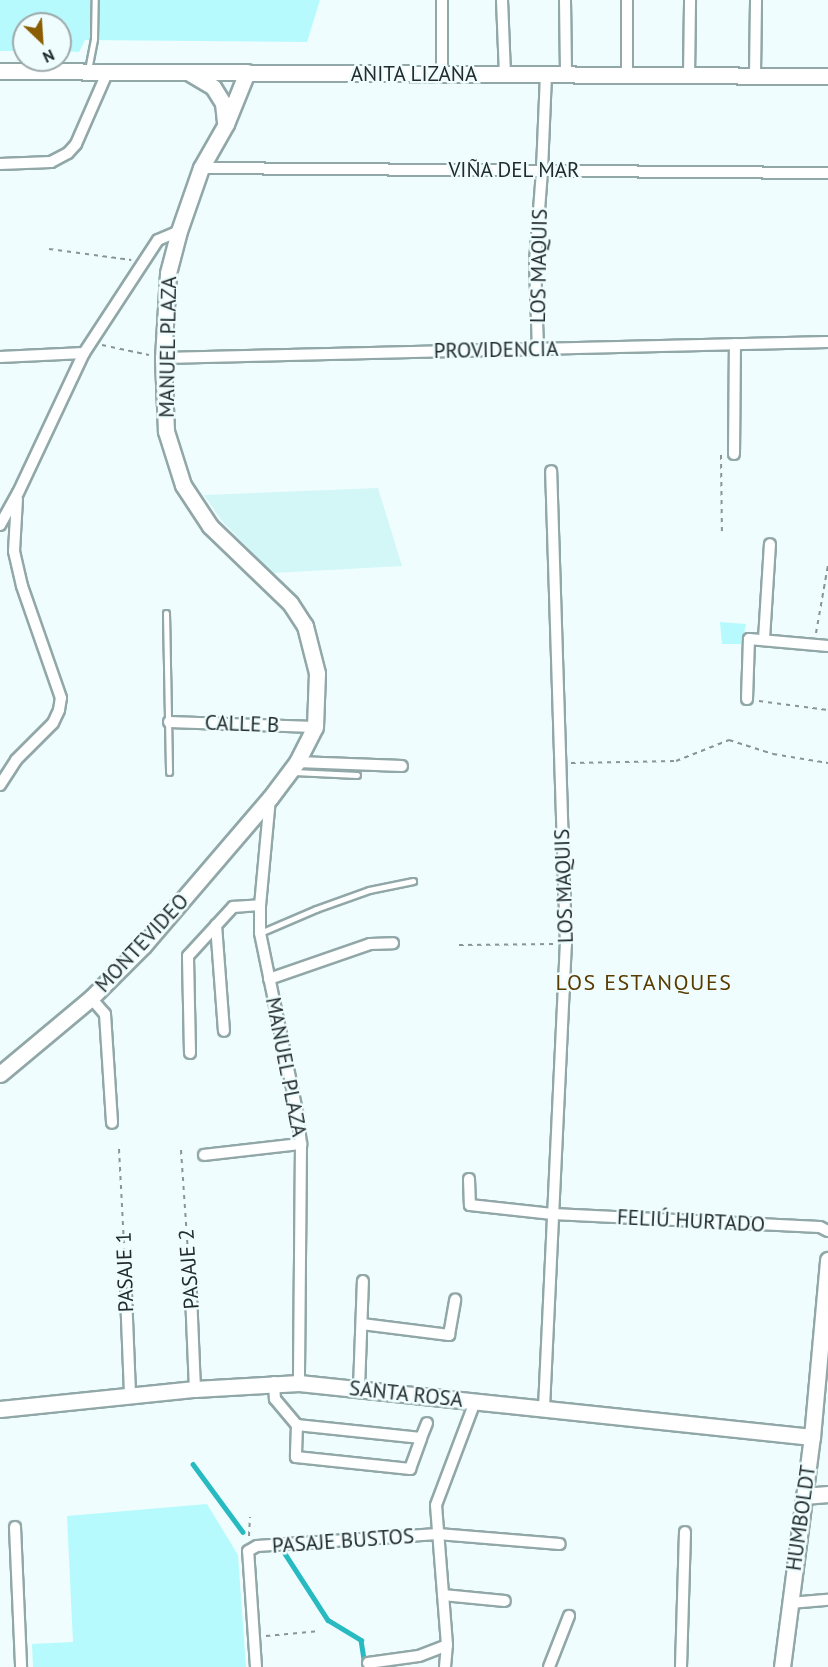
<!DOCTYPE html>
<meta charset="utf-8">
<style>
body{margin:0}
#map{position:relative;width:828px;height:1667px;overflow:hidden;background:#effdfe;font-family:"PT Sans",sans-serif}
div>[style]{position:absolute}
[style*='--x']{left:calc(var(--x)*1px);top:calc(var(--y)*1px);width:calc(var(--w)*1px);rotate:calc(var(--a)*1deg)}
.built>*{inset:0;background:#d3f6f7}
.green>*{inset:0;background:#b7fafd}
.stream>*{height:4.5px;margin:-2.25px;padding:0 2.25px;transform-origin:2.25px;border-radius:2.25px;background:#27bac1}
.path>*{height:2px;margin-top:-1px;transform-origin:0;background:repeating-linear-gradient(90deg,#899495 0 4.5px,transparent 0 9px)}
.roads{filter:drop-shadow(2px 0 #91a7a8) drop-shadow(-2px 0 #91a7a8) drop-shadow(0 2px #91a7a8) drop-shadow(0 -2px #91a7a8)}
.lane>*{height:5px;margin:-2.5px;padding:0 2.5px;transform-origin:2.5px;border-radius:2.5px;background:#fff}
.street>*{height:10px;margin:-5px;padding:0 5px;transform-origin:5px;border-radius:5px;background:#fff}
.secondary>*{height:15px;margin:-7.5px;padding:0 7.5px;transform-origin:7.5px;border-radius:7.5px;background:#fff}
span{translate:-50% -50%;white-space:nowrap;text-align:center;line-height:1.15;-webkit-text-stroke:5px #effdfe;paint-order:stroke}
.street-label{font-size:21px;color:#232c2d}
.neighbourhood-label{font-size:22px;color:#593b00;letter-spacing:1.5px}
.north{position:absolute;left:12px;top:12px;width:60px;height:60px;box-sizing:border-box;background:#effdfe;border:2px solid #9da9aa;border-radius:50%;rotate:155deg;font-size:16px;font-weight:700;line-height:24px;text-align:center;color:#232c2d}
.north::after{content:'';display:block;margin:auto;width:21px;height:27px;background:#8a5e00;clip-path:polygon(50% 0,100% 100%,50% 72%,0 100%)}
</style>
<div id="map">
<div class="built">
<i style="clip-path:polygon(378px 488px,402px 566px,272px 573px,222px 521px,204px 495px)"></i>
</div>
<div class="green">
<i style="clip-path:polygon(0 0,320px 0,307px 42px,85px 40px,79px 52px,60px 51px,60px 24px,24px 24px,24px 51px,0 51px)"></i>
<i style="clip-path:polygon(720px 622px,746px 624px,742px 644px,722px 644px)"></i>
<i style="clip-path:polygon(207px 1504px,238px 1555px,246px 1667px,33px 1667px,32px 1644px,73px 1642px,67px 1516px)"></i>
</div>
<div class="stream">
<i style="--x:193;--y:1464;--w:84;--a:53.7"></i>
<i style="--x:284;--y:1552;--w:81;--a:57.1"></i>
<i style="--x:328;--y:1620;--w:39;--a:31"></i>
<i style="--x:361;--y:1640;--w:24;--a:81"></i>
</div>
<div class="path">
<i style="--x:49;--y:249;--w:83;--a:7.6"></i>
<i style="--x:102;--y:345;--w:48;--a:12"></i>
<i style="--x:721;--y:455;--w:81;--a:89.3"></i>
<i style="--x:816;--y:633;--w:69;--a:-80"></i>
<i style="--x:759;--y:701;--w:70;--a:7.4"></i>
<i style="--x:571;--y:763;--w:105;--a:-1.1"></i>
<i style="--x:676;--y:761;--w:57;--a:-21.6"></i>
<i style="--x:729;--y:740;--w:46;--a:17.7"></i>
<i style="--x:773;--y:754;--w:56;--a:9.3"></i>
<i style="--x:459;--y:945;--w:95;--a:-0.6"></i>
<i style="--x:119;--y:1149;--w:132;--a:87"></i>
<i style="--x:181;--y:1150;--w:132;--a:86.1"></i>
<i style="--x:249;--y:1536;--w:19;--a:-87"></i>
<i style="--x:266;--y:1636;--w:54;--a:-5.3"></i>
</div>
<div class="roads">
<div class="lane">
<i style="--x:88;--y:70;--w:32;--a:-79"></i>
<i style="--x:94;--y:39;--w:39;--a:-89"></i>
<i style="--x:166;--y:613;--w:159;--a:88.9"></i>
<i style="--x:294;--y:772;--w:63;--a:2.7"></i>
<i style="--x:260;--y:933;--w:61;--a:-23.2"></i>
<i style="--x:316;--y:909;--w:56;--a:-19.7"></i>
<i style="--x:369;--y:890;--w:45;--a:-11.6"></i>
</div>
<div class="street">
<i style="--x:442;--y:0;--w:74;--a:90"></i>
<i style="--x:502;--y:0;--w:74;--a:87.7"></i>
<i style="--x:565;--y:0;--w:74;--a:89.2"></i>
<i style="--x:755;--y:74;--w:74;--a:-89.2"></i>
<i style="--x:627;--y:75;--w:75;--a:-90"></i>
<i style="--x:689;--y:76;--w:76;--a:-89.2"></i>
<i style="--x:0;--y:164;--w:51;--a:-2.2"></i>
<i style="--x:51;--y:162;--w:19;--a:-28"></i>
<i style="--x:68;--y:153;--w:12;--a:-48"></i>
<i style="--x:76;--y:144;--w:77;--a:-66.4"></i>
<i style="--x:201;--y:168;--w:627;--a:0.46"></i>
<i style="--x:538;--y:349;--w:87;--a:-92"></i>
<i style="--x:535;--y:262;--w:92;--a:-85.6"></i>
<i style="--x:542;--y:170;--w:96;--a:-87.6"></i>
<i style="--x:0;--y:357;--w:84;--a:-2.7"></i>
<i style="--x:163;--y:358;--w:665;--a:-1.38"></i>
<i style="--x:734;--y:454;--w:110;--a:-89.5"></i>
<i style="--x:0;--y:525;--w:37;--a:-61"></i>
<i style="--x:18;--y:493;--w:155;--a:-64.8"></i>
<i style="--x:84;--y:353;--w:135;--a:-56.8"></i>
<i style="--x:158;--y:240;--w:23;--a:-23"></i>
<i style="--x:764;--y:639;--w:95;--a:-86.4"></i>
<i style="--x:747;--y:699;--w:60;--a:-88.1"></i>
<i style="--x:749;--y:639;--w:79;--a:5.1"></i>
<i style="--x:169;--y:722;--w:146;--a:2"></i>
<i style="--x:297;--y:762;--w:105;--a:2.2"></i>
<i style="--x:0;--y:785;--w:30;--a:-57"></i>
<i style="--x:16;--y:760;--w:52;--a:-45"></i>
<i style="--x:53;--y:723;--w:14;--a:-65"></i>
<i style="--x:59;--y:710;--w:12;--a:-81"></i>
<i style="--x:61;--y:698;--w:119;--a:-109.2"></i>
<i style="--x:22;--y:586;--w:36;--a:-103"></i>
<i style="--x:14;--y:551;--w:52;--a:-86.7"></i>
<i style="--x:270;--y:798;--w:107;--a:95.3"></i>
<i style="--x:260;--y:905;--w:28;--a:90"></i>
<i style="--x:260;--y:933;--w:187;--a:78.3"></i>
<i style="--x:298;--y:1116;--w:28;--a:84"></i>
<i style="--x:301;--y:1144;--w:239;--a:90.5"></i>
<i style="--x:216;--y:925;--w:106;--a:85.7"></i>
<i style="--x:269;--y:979;--w:107;--a:-19.1"></i>
<i style="--x:370;--y:944;--w:23;--a:-2"></i>
<i style="--x:91;--y:998;--w:21;--a:49"></i>
<i style="--x:105;--y:1014;--w:109;--a:86.3"></i>
<i style="--x:190;--y:1053;--w:97;--a:-91.2"></i>
<i style="--x:188;--y:956;--w:67;--a:-47.4"></i>
<i style="--x:233;--y:907;--w:27;--a:-4"></i>
<i style="--x:204;--y:1155;--w:98;--a:-6.5"></i>
<i style="--x:469;--y:1179;--w:26;--a:88"></i>
<i style="--x:470;--y:1205;--w:83;--a:6.2"></i>
<i style="--x:553;--y:1214;--w:267;--a:2.8"></i>
<i style="--x:820;--y:1227;--w:9;--a:27"></i>
<i style="--x:126;--y:1294;--w:101;--a:87.7"></i>
<i style="--x:191;--y:1294;--w:95;--a:87.6"></i>
<i style="--x:362;--y:1324;--w:88;--a:7.2"></i>
<i style="--x:449;--y:1335;--w:36;--a:-80"></i>
<i style="--x:274;--y:1382;--w:17;--a:87"></i>
<i style="--x:275;--y:1399;--w:34;--a:50"></i>
<i style="--x:297;--y:1425;--w:32;--a:92"></i>
<i style="--x:296;--y:1457;--w:115;--a:6"></i>
<i style="--x:410;--y:1469;--w:33;--a:-70"></i>
<i style="--x:421;--y:1438;--w:125;--a:-174"></i>
<i style="--x:359;--y:1388;--w:107;--a:-87.9"></i>
<i style="--x:544;--y:1408;--w:465;--a:-87.3"></i>
<i style="--x:566;--y:944;--w:473;--a:-91.8"></i>
<i style="--x:421;--y:1438;--w:16;--a:-68"></i>
<i style="--x:15;--y:1527;--w:140;--a:87.5"></i>
<i style="--x:443;--y:1595;--w:62;--a:5.5"></i>
<i style="--x:790;--y:1603;--w:38;--a:-5"></i>
<i style="--x:368;--y:1663;--w:51;--a:-7.8"></i>
<i style="--x:419;--y:1656;--w:30;--a:-21"></i>
<i style="--x:256;--y:1667;--w:116;--a:-93.9"></i>
<i style="--x:248;--y:1551;--w:10;--a:-29"></i>
<i style="--x:257;--y:1546;--w:181;--a:-3.8"></i>
<i style="--x:438;--y:1534;--w:122;--a:4.7"></i>
<i style="--x:445;--y:1667;--w:22;--a:-85"></i>
<i style="--x:447;--y:1645;--w:140;--a:-94.5"></i>
<i style="--x:436;--y:1505;--w:110;--a:-69.3"></i>
<i style="--x:549;--y:1667;--w:55;--a:-68.6"></i>
<i style="--x:681;--y:1667;--w:135;--a:-88.3"></i>
</div>
<div class="secondary">
<i style="--x:0;--y:71;--w:828;--a:0.35"></i>
<i style="--x:188;--y:72;--w:29;--a:31"></i>
<i style="--x:213;--y:87;--w:19;--a:58"></i>
<i style="--x:223;--y:103;--w:18;--a:84"></i>
<i style="--x:0;--y:1074;--w:119;--a:-39.9"></i>
<i style="--x:91;--y:998;--w:74;--a:-45"></i>
<i style="--x:143;--y:946;--w:195;--a:-49.4"></i>
<i style="--x:270;--y:798;--w:45;--a:-53.1"></i>
<i style="--x:297;--y:762;--w:39;--a:-63"></i>
<i style="--x:315;--y:727;--w:54;--a:-87.9"></i>
<i style="--x:317;--y:673;--w:49;--a:-104.3"></i>
<i style="--x:305;--y:626;--w:27;--a:-123"></i>
<i style="--x:290;--y:603;--w:111;--a:-136.1"></i>
<i style="--x:210;--y:526;--w:49;--a:-123.4"></i>
<i style="--x:183;--y:485;--w:57;--a:-107.5"></i>
<i style="--x:166;--y:431;--w:73;--a:-92.4"></i>
<i style="--x:163;--y:358;--w:85;--a:-86.6"></i>
<i style="--x:168;--y:273;--w:43;--a:-75.3"></i>
<i style="--x:179;--y:231;--w:67;--a:-70.8"></i>
<i style="--x:201;--y:168;--w:51;--a:-60.4"></i>
<i style="--x:226;--y:124;--w:56;--a:-68"></i>
<i style="--x:0;--y:1409;--w:196;--a:-5.9"></i>
<i style="--x:195;--y:1389;--w:104;--a:-3.3"></i>
<i style="--x:299;--y:1383;--w:516;--a:6.01"></i>
<i style="--x:804;--y:1496;--w:24;--a:-5"></i>
<i style="--x:782;--y:1667;--w:232;--a:-82.6"></i>
<i style="--x:812;--y:1437;--w:178;--a:-84.8"></i>
</div>
</div>
<div class="street-label">
<span style="left:414px;top:74px">ANITA LIZANA</span>
<span style="left:514px;top:170px">VIÑA DEL MAR</span>
<span style="left:539px;top:266px;rotate:-89deg">LOS MAQUIS</span>
<span style="left:168px;top:347px;rotate:-89deg">MANUEL PLAZA</span>
<span style="left:496px;top:350px;rotate:-1deg">PROVIDENCIA</span>
<span style="left:242px;top:724px;rotate:2deg">CALLE B</span>
<span style="left:564px;top:886px;rotate:-92deg">LOS MAQUIS</span>
<span style="left:142px;top:943px;rotate:-47deg">MONTEVIDEO</span>
<span style="left:286px;top:1067px;rotate:79deg">MANUEL PLAZA</span>
<span style="left:691px;top:1221px;rotate:3deg">FELIÚ HURTADO</span>
<span style="left:189px;top:1269px;rotate:-94deg">PASAJE 2</span>
<span style="left:125px;top:1272px;rotate:-92deg">PASAJE 1</span>
<span style="left:406px;top:1394px;rotate:6deg">SANTA ROSA</span>
<span style="left:801px;top:1518px;rotate:-82deg">HUMBOLDT</span>
<span style="left:343px;top:1541px;rotate:-4deg">PASAJE BUSTOS</span>
</div>
<div class="neighbourhood-label">
<span style="left:644px;top:983px">LOS ESTANQUES</span>
</div>
<div class="north">N</div>
</div>
